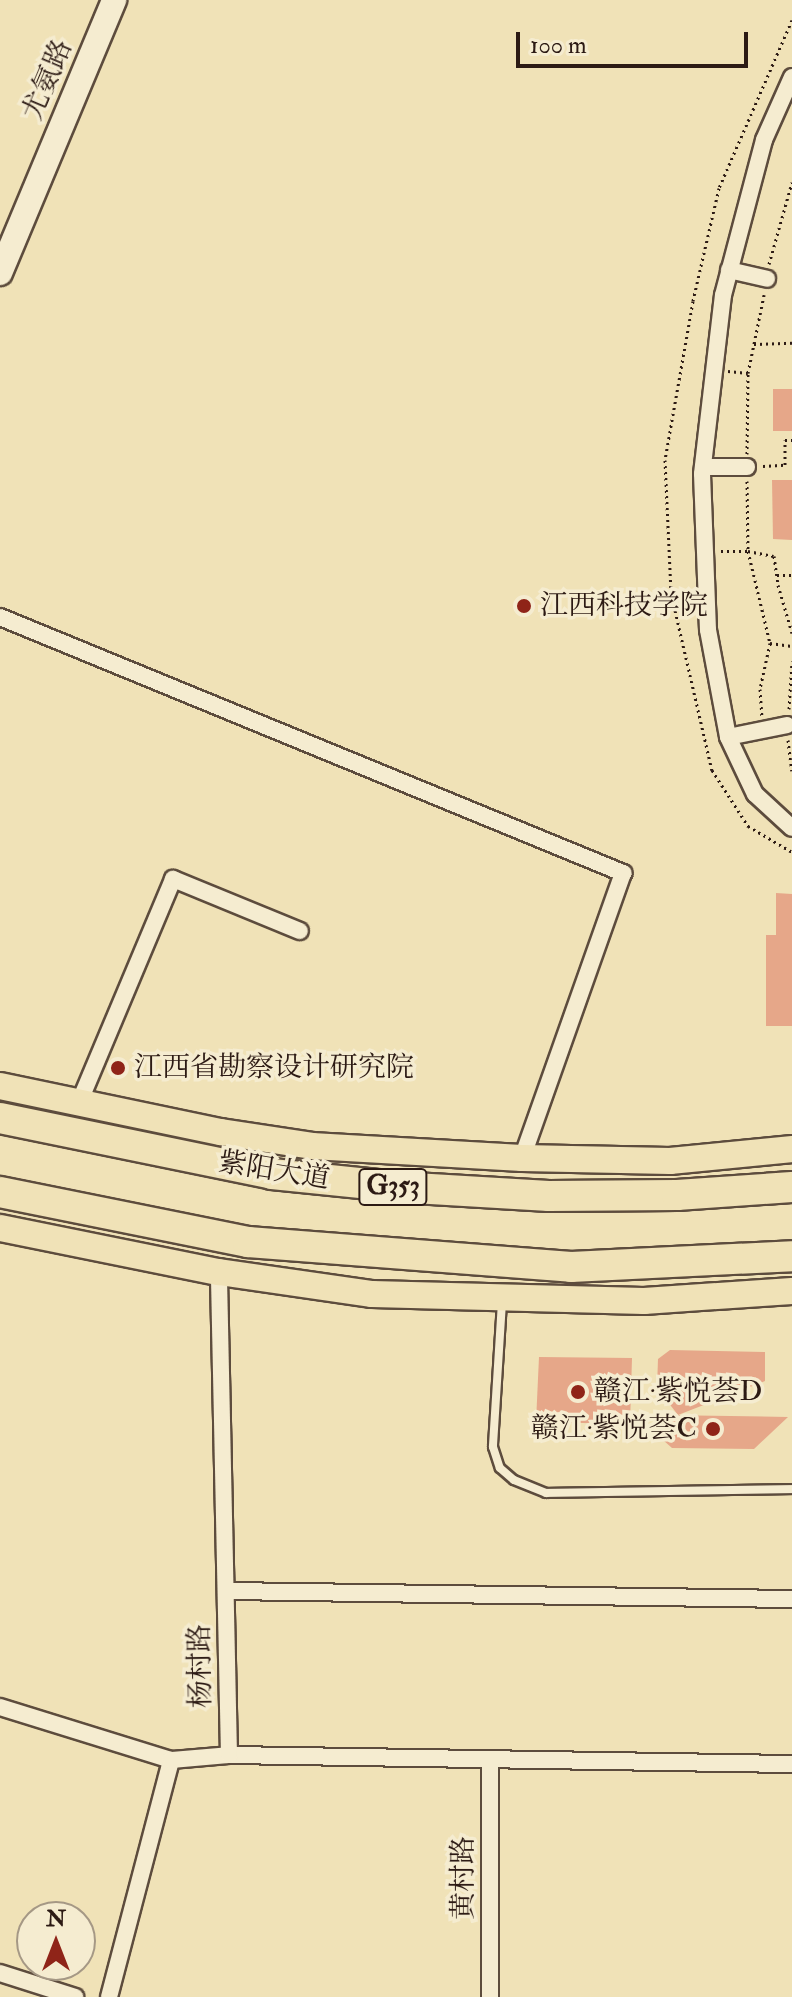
<!DOCTYPE html>
<meta charset="utf-8">
<style>
body{margin:0}
#map{position:relative;width:792px;height:1997px;overflow:hidden;background:#f0e2b7;font-family:"IM FELL Double Pica","Noto Serif SC",serif}
div>[style]{position:absolute}
[style*='--x']{left:calc(var(--x)*1px);top:calc(var(--y)*1px);width:calc(var(--w)*1px);rotate:calc(var(--a)*1deg)}
.building>*{inset:0;background:#e6a789}
.path>*{height:3px;margin-top:-1.5px;transform-origin:0;background:repeating-linear-gradient(90deg,#2c1a14 0 2px,transparent 0 6px)}
.roads{filter:drop-shadow(2px 0 #5d4c3d) drop-shadow(-2px 0 #5d4c3d) drop-shadow(0 2px #5d4c3d) drop-shadow(0 -2px #5d4c3d)}
.lane>*{height:8px;margin:-4px;padding:0 4px;transform-origin:4px;border-radius:4px;background:#f5ecd0}
.street>*{height:16px;margin:-8px;padding:0 8px;transform-origin:8px;border-radius:8px;background:#f5ecd0}
.secondary>*{height:24px;margin:-12px;padding:0 12px;transform-origin:12px;border-radius:12px;background:#f5ecd0}
.primary>*{height:26px;margin:-13px;padding:0 13px;transform-origin:13px;border-radius:13px;background:#f0e2b7}
.highway>*{height:30px;margin:-15px;padding:0 15px;transform-origin:15px;border-radius:15px;background:#f0e2b7}
.dots>*{width:22px;height:22px;translate:-50% -50%;box-sizing:border-box;border:4px solid #f5ecd0;border-radius:50%}
span{translate:-50% -50%;white-space:nowrap;text-align:center;line-height:1.15;-webkit-text-stroke:7px #f5ecd0;paint-order:stroke}
.shield-label span{padding:2px 6px;background:#f5ecd0;border:2px solid;border-radius:6px;-webkit-text-stroke-width:0}
.shield-label{font-size:26px;color:#2c1a14;font-weight:700}
.street-label{font-size:28px;color:#2c1a14}
.poi-label{font-size:28px;color:#2c1a14}
.left{translate:0 -50%;text-align:left}
.right{translate:-100% -50%;text-align:right}
.north{position:absolute;left:16px;top:1901px;width:80px;height:80px;box-sizing:border-box;background:#f5ecd0;border:2px solid #a59885;border-radius:50%;rotate:0deg;font-size:22px;font-weight:700;line-height:32px;text-align:center;color:#2c1a14}
.north::after{content:'';display:block;margin:auto;width:28px;height:36px;background:#8f2418;clip-path:polygon(50% 0,100% 100%,50% 72%,0 100%)}
.scale{position:absolute;left:516px;top:32px;width:232px;height:36px;box-sizing:border-box;border:4px solid #2c1a14;border-top:0;padding-left:10px;font-size:24px;line-height:28px;white-space:nowrap;color:#2c1a14;-webkit-text-stroke:6px #f5ecd0;paint-order:stroke}
</style>
<div id="map">
<div class="building">
<i style="clip-path:polygon(773px 389px,792px 389px,792px 431px,773px 431px)"></i>
<i style="clip-path:polygon(772px 480px,792px 480px,792px 540px,773px 539px)"></i>
<i style="clip-path:polygon(776px 893px,792px 894px,792px 1026px,766px 1026px,766px 935px,776px 935px)"></i>
<i style="clip-path:polygon(670px 1350px,765px 1352px,765px 1381px,678px 1415px,657px 1388px,658px 1359px)"></i>
<i style="clip-path:polygon(539px 1357px,632px 1358px,630px 1424px,536px 1422px)"></i>
<i style="clip-path:polygon(662px 1415px,788px 1417px,754px 1449px,672px 1448px,663px 1440px)"></i>
</div>
<div class="path">
<i style="--x:792;--y:20;--w:183;--a:113.5"></i>
<i style="--x:719;--y:188;--w:116;--a:103"></i>
<i style="--x:693;--y:301;--w:161;--a:100"></i>
<i style="--x:665;--y:460;--w:133;--a:87.4"></i>
<i style="--x:671;--y:593;--w:182;--a:77"></i>
<i style="--x:712;--y:770;--w:67;--a:57.3"></i>
<i style="--x:748;--y:826;--w:51;--a:30.6"></i>
<i style="--x:769;--y:264;--w:85;--a:-74.3"></i>
<i style="--x:754;--y:344;--w:38;--a:-2"></i>
<i style="--x:728;--y:371;--w:20;--a:6"></i>
<i style="--x:747;--y:454;--w:81;--a:-89.3"></i>
<i style="--x:748;--y:373;--w:80;--a:-78.4"></i>
<i style="--x:763;--y:466;--w:22;--a:-3"></i>
<i style="--x:785;--y:465;--w:25;--a:-90"></i>
<i style="--x:785;--y:440;--w:7;--a:0"></i>
<i style="--x:747;--y:481;--w:70;--a:89.2"></i>
<i style="--x:748;--y:551;--w:26;--a:11"></i>
<i style="--x:774;--y:556;--w:29;--a:82"></i>
<i style="--x:778;--y:585;--w:50;--a:73.7"></i>
<i style="--x:721;--y:551;--w:27;--a:0"></i>
<i style="--x:748;--y:551;--w:95;--a:76.6"></i>
<i style="--x:770;--y:643;--w:47;--a:102.3"></i>
<i style="--x:760;--y:689;--w:27;--a:86"></i>
<i style="--x:777;--y:575;--w:15;--a:0"></i>
<i style="--x:770;--y:643;--w:22;--a:8"></i>
<i style="--x:789;--y:709;--w:48;--a:-86.4"></i>
<i style="--x:788;--y:740;--w:31;--a:83"></i>
</div>
<div class="roads">
<div class="lane">
<i style="--x:502;--y:1302;--w:145;--a:93.6"></i>
<i style="--x:493;--y:1447;--w:22;--a:72"></i>
<i style="--x:500;--y:1468;--w:18;--a:41"></i>
<i style="--x:514;--y:1480;--w:35;--a:22"></i>
<i style="--x:546;--y:1493;--w:246;--a:-0.9"></i>
</div>
<div class="street">
<i style="--x:792;--y:77;--w:69;--a:114"></i>
<i style="--x:764;--y:140;--w:160;--a:104.8"></i>
<i style="--x:723;--y:295;--w:180;--a:96.7"></i>
<i style="--x:702;--y:474;--w:156;--a:87.8"></i>
<i style="--x:708;--y:630;--w:109;--a:79.4"></i>
<i style="--x:728;--y:737;--w:63;--a:64.7"></i>
<i style="--x:755;--y:794;--w:50;--a:42.6"></i>
<i style="--x:729;--y:270;--w:39;--a:13"></i>
<i style="--x:703;--y:467;--w:44;--a:0"></i>
<i style="--x:0;--y:617;--w:674;--a:22.34"></i>
<i style="--x:623;--y:873;--w:302;--a:109.5"></i>
<i style="--x:728;--y:737;--w:60;--a:-11.5"></i>
<i style="--x:79;--y:1103;--w:243;--a:-67.2"></i>
<i style="--x:173;--y:879;--w:137;--a:22.3"></i>
<i style="--x:226;--y:1591;--w:566;--a:0.81"></i>
<i style="--x:0;--y:1707;--w:179;--a:17.2"></i>
<i style="--x:229;--y:1755;--w:563;--a:0.92"></i>
<i style="--x:490;--y:1759;--w:238;--a:90"></i>
<i style="--x:0;--y:1973;--w:79;--a:17.7"></i>
<i style="--x:109;--y:1997;--w:245;--a:-75.3"></i>
<i style="--x:171;--y:1760;--w:58;--a:-4.9"></i>
<i style="--x:229;--y:1755;--w:483;--a:-91.2"></i>
</div>
<div class="secondary">
<i style="--x:0;--y:273;--w:296;--a:-67.3"></i>
</div>
<div class="primary">
<i style="--x:0;--y:1086;--w:226;--a:11.8"></i>
<i style="--x:221;--y:1132;--w:92;--a:8.7"></i>
<i style="--x:312;--y:1146;--w:210;--a:3.3"></i>
<i style="--x:522;--y:1158;--w:148;--a:1.2"></i>
<i style="--x:670;--y:1161;--w:123;--a:-5.6"></i>
<i style="--x:0;--y:1228;--w:223;--a:11.4"></i>
<i style="--x:219;--y:1272;--w:155;--a:8.2"></i>
<i style="--x:372;--y:1294;--w:272;--a:1.5"></i>
<i style="--x:644;--y:1301;--w:148;--a:-3.9"></i>
</div>
<div class="highway">
<i style="--x:0;--y:1118;--w:278;--a:11.6"></i>
<i style="--x:272;--y:1174;--w:126;--a:5.9"></i>
<i style="--x:397;--y:1187;--w:152;--a:3.4"></i>
<i style="--x:549;--y:1196;--w:128;--a:-0.4"></i>
<i style="--x:677;--y:1195;--w:115;--a:-4"></i>
<i style="--x:0;--y:1192;--w:253;--a:11.4"></i>
<i style="--x:248;--y:1242;--w:324;--a:4.4"></i>
<i style="--x:571;--y:1267;--w:221;--a:-2.8"></i>
</div>
</div>
<div class="dots">
<i style="left:524px;top:606px;background:#8f2418"></i>
<i style="left:118px;top:1068px;background:#8f2418"></i>
<i style="left:578px;top:1392px;background:#8f2418"></i>
<i style="left:713px;top:1429px;background:#8f2418"></i>
</div>
<div class="shield-label">
<span style="left:393px;top:1187px">G353</span>
</div>
<div class="street-label">
<span style="left:48px;top:80px;rotate:-67deg">尤氨路</span>
<span style="left:274px;top:1171px;rotate:9deg">紫阳大道</span>
<span style="left:201px;top:1666px;rotate:-91deg">杨村路</span>
<span style="left:464px;top:1878px;rotate:-90deg">黄村路</span>
</div>
<div class="poi-label">
<span class="left" style="left:540px;top:606px">江西科技学院</span>
<span class="left" style="left:134px;top:1068px">江西省勘察设计研究院</span>
<span class="left" style="left:594px;top:1392px">赣江·紫悦荟D</span>
<span class="right" style="left:697px;top:1429px">赣江·紫悦荟C</span>
</div>
<div class="north">N</div>
<div class="scale">100 m</div>
</div>
